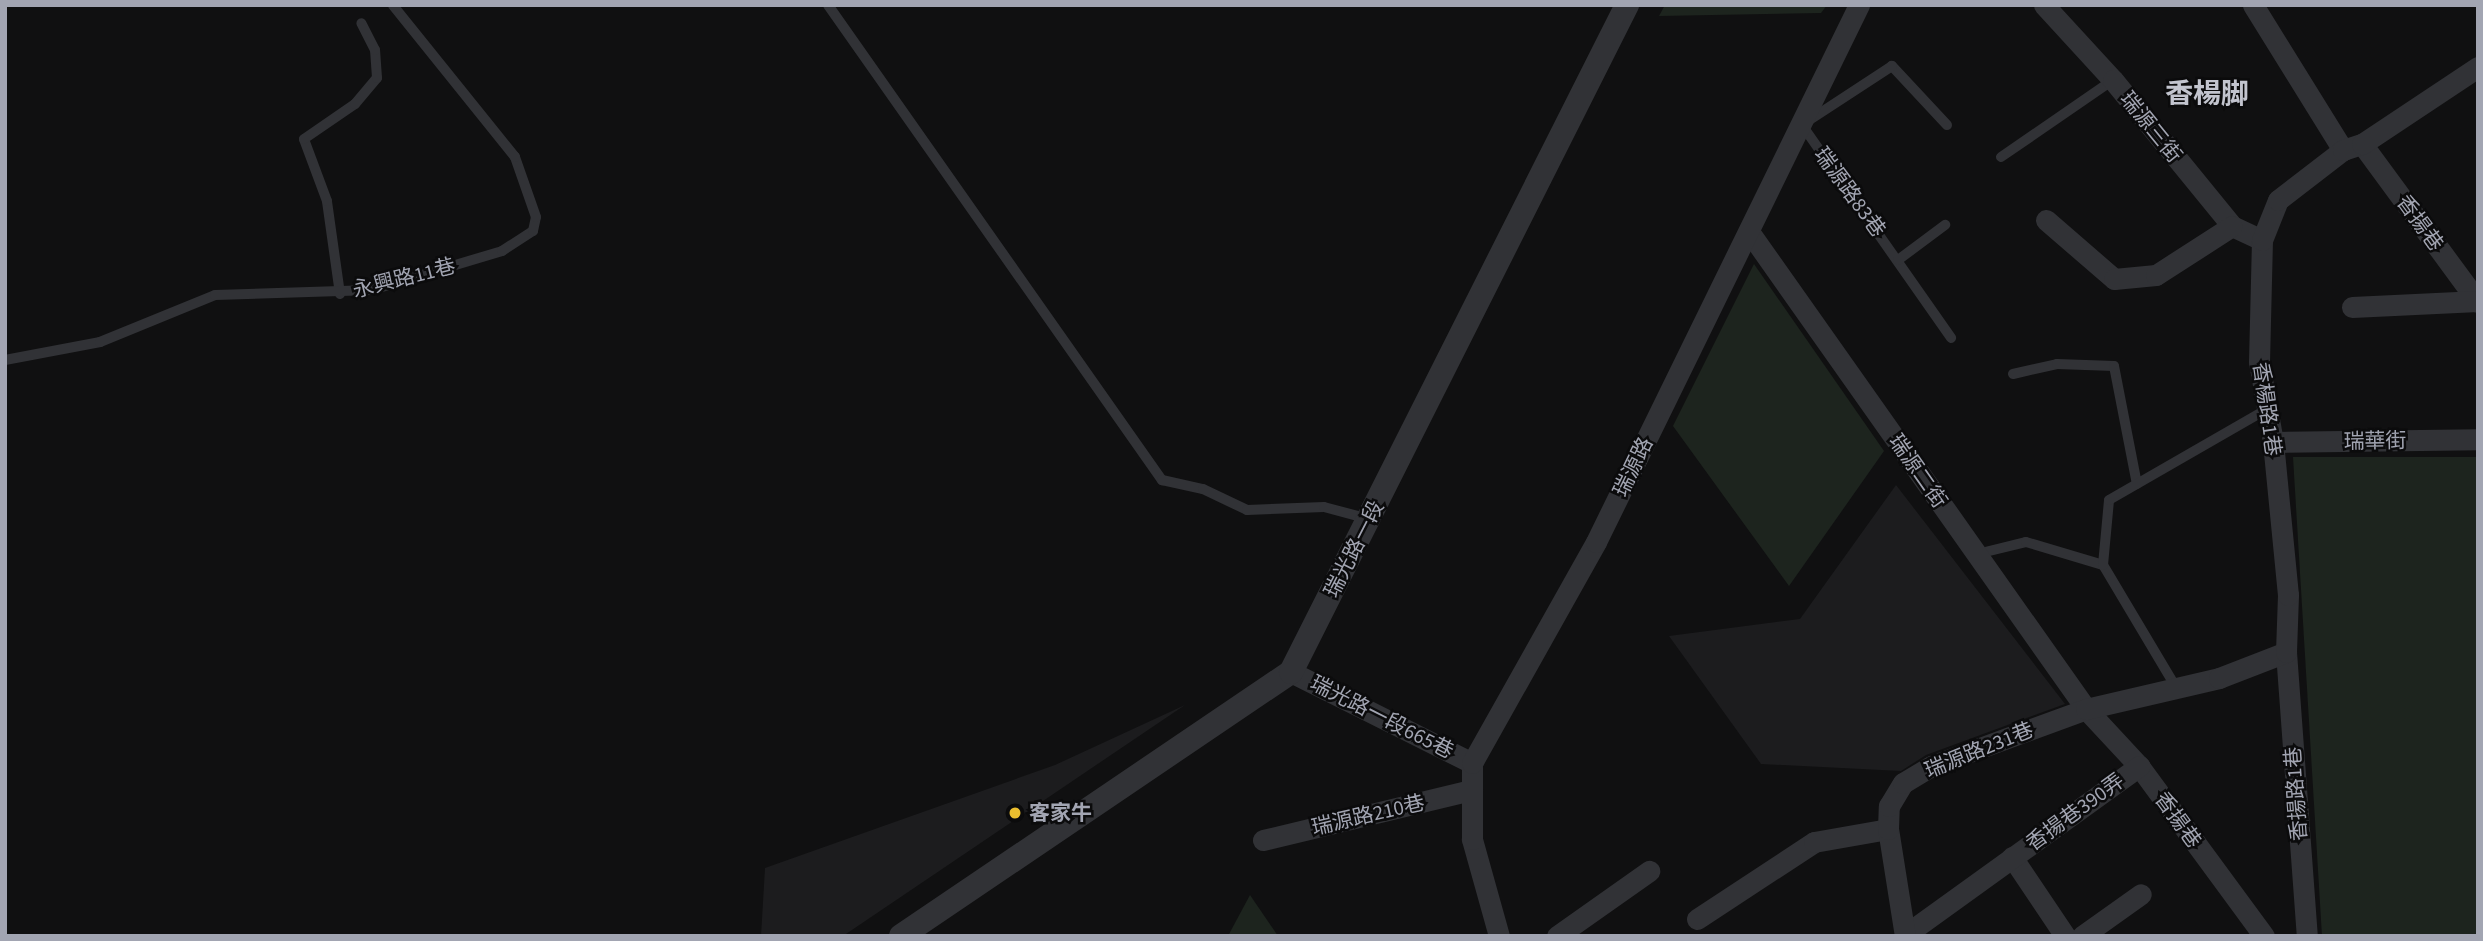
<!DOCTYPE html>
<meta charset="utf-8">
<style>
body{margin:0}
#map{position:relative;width:2483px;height:941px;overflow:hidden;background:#101011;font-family:"Source Sans 3","Noto Sans TC",sans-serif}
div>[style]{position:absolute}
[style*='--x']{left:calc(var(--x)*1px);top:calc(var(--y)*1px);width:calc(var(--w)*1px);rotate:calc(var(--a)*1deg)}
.built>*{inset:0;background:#1c1c1e}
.green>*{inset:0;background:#1d241e}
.service>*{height:10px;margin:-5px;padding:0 5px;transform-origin:5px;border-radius:5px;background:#313236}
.minor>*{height:21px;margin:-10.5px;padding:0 10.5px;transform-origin:10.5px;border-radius:10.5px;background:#313236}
.tertiary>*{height:24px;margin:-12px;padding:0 12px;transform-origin:12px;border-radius:12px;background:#313236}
.dots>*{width:19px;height:19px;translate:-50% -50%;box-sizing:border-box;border:4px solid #0b0b0c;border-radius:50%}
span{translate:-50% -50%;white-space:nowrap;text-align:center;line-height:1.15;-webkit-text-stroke:5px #0b0b0c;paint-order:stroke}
.street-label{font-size:21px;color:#a2a5b2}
.poi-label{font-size:21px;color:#a2a5b2;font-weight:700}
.left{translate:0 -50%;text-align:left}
.district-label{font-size:28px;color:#c2c4ce;font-weight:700}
.frame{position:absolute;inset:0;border:7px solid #a2a5b2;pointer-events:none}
</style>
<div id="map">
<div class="built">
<i style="clip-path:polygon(1896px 485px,2065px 704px,1926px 755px,1901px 771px,1761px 764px,1669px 636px,1800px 619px)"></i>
<i style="clip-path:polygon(1185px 705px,843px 936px,761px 936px,765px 868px,1055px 765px)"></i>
</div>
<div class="green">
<i style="clip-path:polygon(1665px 5px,1827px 5px,1821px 13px,1659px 16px)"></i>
<i style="clip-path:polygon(1754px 264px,1884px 451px,1789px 586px,1673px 426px)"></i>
<i style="clip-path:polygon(2293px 457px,2478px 457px,2478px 936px,2322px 936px)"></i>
<i style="clip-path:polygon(1250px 895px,1278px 936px,1228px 936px)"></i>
</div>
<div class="service">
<i style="--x:828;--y:5;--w:581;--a:54.89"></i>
<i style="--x:1162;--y:480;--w:42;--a:12.4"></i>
<i style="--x:1203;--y:489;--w:49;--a:25.5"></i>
<i style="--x:1247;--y:510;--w:77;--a:-2.2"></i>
<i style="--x:1324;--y:507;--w:47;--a:14.9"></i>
<i style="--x:1947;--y:125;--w:81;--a:-133"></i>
<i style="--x:1892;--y:66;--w:108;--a:146.8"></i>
<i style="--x:1802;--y:125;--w:260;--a:55"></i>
<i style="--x:2001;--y:157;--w:136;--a:-34.5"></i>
<i style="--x:1898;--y:260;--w:59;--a:-36.7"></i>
<i style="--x:340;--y:294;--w:94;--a:-98"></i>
<i style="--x:327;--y:201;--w:66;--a:-110.4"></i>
<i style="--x:304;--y:139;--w:62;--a:-34.5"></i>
<i style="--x:355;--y:104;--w:34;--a:-50"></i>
<i style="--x:377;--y:78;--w:28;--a:-94"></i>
<i style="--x:375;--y:50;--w:30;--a:-117"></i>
<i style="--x:5;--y:360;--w:97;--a:-10.7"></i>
<i style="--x:100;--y:342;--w:124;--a:-22.2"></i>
<i style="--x:215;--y:295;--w:157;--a:-1.8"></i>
<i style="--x:372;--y:290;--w:136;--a:-16.7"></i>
<i style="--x:502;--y:251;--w:37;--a:-33"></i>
<i style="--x:533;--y:231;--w:14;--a:-78"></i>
<i style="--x:536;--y:217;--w:64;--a:-109.3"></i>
<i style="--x:515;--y:157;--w:195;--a:-128.8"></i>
<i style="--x:2013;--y:374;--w:45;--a:-12.8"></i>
<i style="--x:2057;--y:364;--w:57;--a:2"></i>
<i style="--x:2114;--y:366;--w:120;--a:79"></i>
<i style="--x:1977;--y:554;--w:50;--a:-13.8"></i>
<i style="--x:2026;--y:542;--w:80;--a:16.6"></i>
<i style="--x:2177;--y:689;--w:144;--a:-120.8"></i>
<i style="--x:2103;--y:565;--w:65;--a:-84.7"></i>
<i style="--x:2109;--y:500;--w:182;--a:-29.9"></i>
</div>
<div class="minor">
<i style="--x:2044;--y:5;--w:102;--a:47.4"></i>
<i style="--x:2113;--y:80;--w:188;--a:50.8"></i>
<i style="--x:2232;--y:226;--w:33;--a:25"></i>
<i style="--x:2253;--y:5;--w:171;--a:58.2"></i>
<i style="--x:2362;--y:144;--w:196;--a:53.7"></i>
<i style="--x:2046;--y:220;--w:90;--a:40.9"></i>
<i style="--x:2114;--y:279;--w:42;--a:-5.4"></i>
<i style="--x:2156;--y:275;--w:90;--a:-32.8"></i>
<i style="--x:1750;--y:233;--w:583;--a:54.78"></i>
<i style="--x:2086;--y:709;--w:78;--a:47.1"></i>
<i style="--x:2139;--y:766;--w:211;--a:53.7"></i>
<i style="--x:2352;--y:307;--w:126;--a:-2.7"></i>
<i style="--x:2273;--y:442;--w:205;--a:-0.8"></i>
<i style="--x:2286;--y:652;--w:285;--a:85.8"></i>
<i style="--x:1291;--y:672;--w:203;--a:26.7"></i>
<i style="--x:1263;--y:840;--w:215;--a:-13.5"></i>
<i style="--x:2012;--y:857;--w:95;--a:56.1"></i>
<i style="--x:1697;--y:919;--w:140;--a:-33.3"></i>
<i style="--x:1814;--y:842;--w:75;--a:-10"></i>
<i style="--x:1905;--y:935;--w:289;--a:-35.8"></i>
<i style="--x:1499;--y:936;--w:101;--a:-105.6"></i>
<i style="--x:1472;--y:839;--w:76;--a:-90"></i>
<i style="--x:1472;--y:763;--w:253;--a:-60.7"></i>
<i style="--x:1596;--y:542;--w:598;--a:-63.91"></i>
<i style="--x:1557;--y:936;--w:113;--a:-35.2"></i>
<i style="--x:1905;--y:936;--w:108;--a:-99"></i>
<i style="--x:1888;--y:829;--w:23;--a:-88"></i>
<i style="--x:1889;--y:806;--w:27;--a:-59"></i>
<i style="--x:1903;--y:783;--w:33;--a:-31"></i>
<i style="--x:1931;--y:766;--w:165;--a:-20.2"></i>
<i style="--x:2086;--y:709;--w:137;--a:-13.1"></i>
<i style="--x:2219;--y:678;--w:72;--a:-21.2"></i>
<i style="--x:2286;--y:652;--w:57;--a:-88"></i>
<i style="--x:2288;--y:595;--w:154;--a:-95.6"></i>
<i style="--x:2273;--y:442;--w:81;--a:-99.9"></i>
<i style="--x:2259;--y:362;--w:122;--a:-88.6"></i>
<i style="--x:2262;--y:240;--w:43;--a:-68.2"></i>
<i style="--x:2278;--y:200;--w:82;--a:-37.6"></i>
<i style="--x:2343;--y:150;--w:20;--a:-18"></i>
<i style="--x:2362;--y:144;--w:139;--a:-33.6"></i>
<i style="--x:2082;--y:936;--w:72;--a:-35.4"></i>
</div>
<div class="tertiary">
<i style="--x:901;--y:936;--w:471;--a:-34.1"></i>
<i style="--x:1291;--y:672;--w:747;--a:-63.26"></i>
</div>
<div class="dots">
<i style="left:1015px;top:813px;background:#ebbe2f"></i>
</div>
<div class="street-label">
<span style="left:2151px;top:127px;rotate:51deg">瑞源三街</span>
<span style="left:1850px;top:192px;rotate:54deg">瑞源路83巷</span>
<span style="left:2420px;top:223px;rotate:54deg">香揚巷</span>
<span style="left:404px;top:278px;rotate:-14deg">永興路11巷</span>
<span style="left:2267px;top:409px;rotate:82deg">香楊路1巷</span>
<span style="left:2375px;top:441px;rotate:-1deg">瑞華街</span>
<span style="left:1633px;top:467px;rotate:-64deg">瑞源路</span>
<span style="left:1918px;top:471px;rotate:55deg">瑞源二街</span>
<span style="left:1354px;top:549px;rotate:-63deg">瑞光路一段</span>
<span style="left:1382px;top:717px;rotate:27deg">瑞光路一段665巷</span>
<span style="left:1979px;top:750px;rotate:-22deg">瑞源路231巷</span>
<span style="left:2296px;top:794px;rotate:-94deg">香揚路1巷</span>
<span style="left:2075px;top:812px;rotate:-36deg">香揚巷390弄</span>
<span style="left:1368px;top:815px;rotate:-13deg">瑞源路210巷</span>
<span style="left:2178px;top:820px;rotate:54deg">香揚巷</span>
</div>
<div class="poi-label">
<span class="left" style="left:1029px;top:813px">客家牛</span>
</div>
<div class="district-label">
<span style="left:2207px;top:94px">香楊脚</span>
</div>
<div class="frame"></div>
</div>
